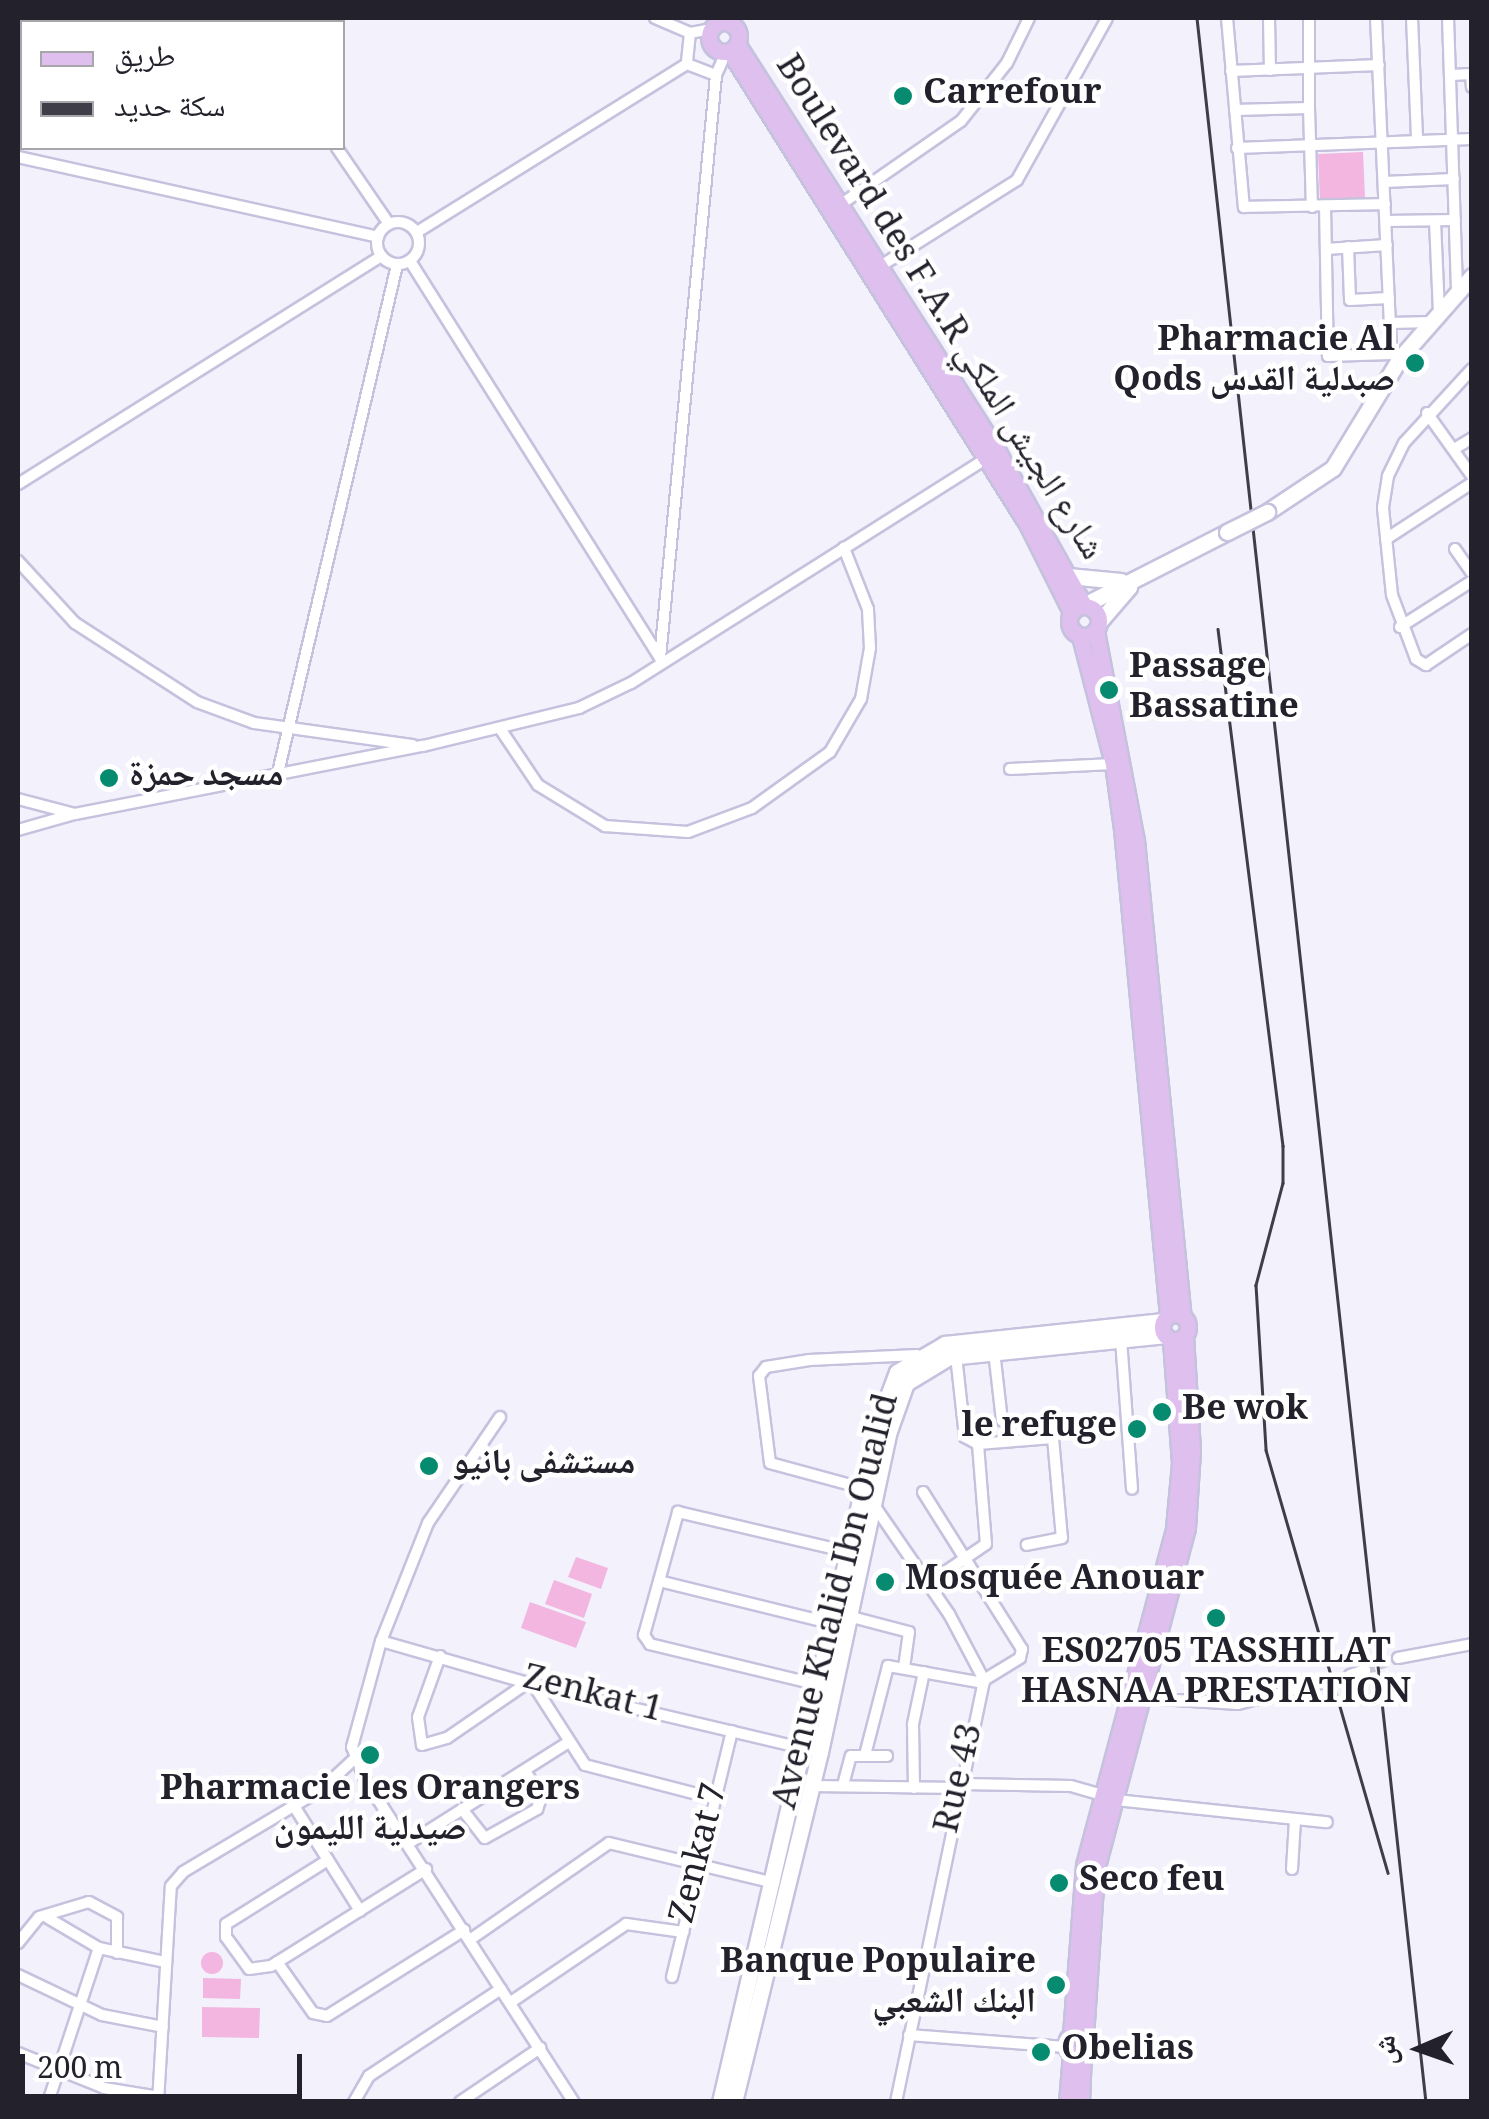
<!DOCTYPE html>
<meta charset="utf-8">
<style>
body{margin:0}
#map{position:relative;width:1489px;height:2119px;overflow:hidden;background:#f2f1fc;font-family:Georgia,"Noto Naskh Arabic",serif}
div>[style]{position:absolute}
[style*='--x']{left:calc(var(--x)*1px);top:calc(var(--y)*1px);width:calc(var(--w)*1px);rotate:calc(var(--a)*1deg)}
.green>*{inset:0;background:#f2b6e0}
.round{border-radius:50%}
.minor-tunnel>*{height:10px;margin-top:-5px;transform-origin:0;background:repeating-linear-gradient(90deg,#c9c8d2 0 10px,transparent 0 15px)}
.roads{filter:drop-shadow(2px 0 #c5c2de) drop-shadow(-2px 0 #c5c2de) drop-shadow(0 2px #c5c2de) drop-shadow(0 -2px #c5c2de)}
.minor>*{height:10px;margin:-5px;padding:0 5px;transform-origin:5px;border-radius:5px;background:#fff}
.minor>.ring{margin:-5px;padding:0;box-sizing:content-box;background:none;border:10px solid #fff;border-radius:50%}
.secondary>*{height:15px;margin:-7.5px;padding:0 7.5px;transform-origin:7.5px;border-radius:7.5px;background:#fff}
.primary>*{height:15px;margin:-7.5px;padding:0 7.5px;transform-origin:7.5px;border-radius:7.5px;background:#debfed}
.primary>.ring{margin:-7.5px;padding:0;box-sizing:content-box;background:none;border:15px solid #debfed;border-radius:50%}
.rail>*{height:2.5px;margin:-1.25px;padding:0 1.25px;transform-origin:1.25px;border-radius:1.25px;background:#3f3e48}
.bridges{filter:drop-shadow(2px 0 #c5c2de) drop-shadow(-2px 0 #c5c2de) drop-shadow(0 2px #c5c2de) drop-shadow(0 -2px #c5c2de)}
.secondary-bridge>*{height:15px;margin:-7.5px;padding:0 7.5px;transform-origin:7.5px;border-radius:7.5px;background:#fff}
.dots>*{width:28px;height:28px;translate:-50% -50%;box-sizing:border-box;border:5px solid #fff;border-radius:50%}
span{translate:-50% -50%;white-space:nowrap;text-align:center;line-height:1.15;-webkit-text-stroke:9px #fff;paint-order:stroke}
.poi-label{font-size:35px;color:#23222c;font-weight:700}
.left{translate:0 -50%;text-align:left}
.right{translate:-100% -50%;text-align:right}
.street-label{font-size:35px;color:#23222c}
.frame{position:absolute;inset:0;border:20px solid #23222c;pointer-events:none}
.legend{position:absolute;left:20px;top:20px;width:325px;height:130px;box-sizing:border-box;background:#fff;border:2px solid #a7a7ab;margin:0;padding:12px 18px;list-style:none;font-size:30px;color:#23222c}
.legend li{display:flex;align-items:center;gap:20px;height:50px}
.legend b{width:50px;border:2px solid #a7a7ab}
.north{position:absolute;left:1369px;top:1999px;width:100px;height:100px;-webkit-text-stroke:8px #fff;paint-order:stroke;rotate:268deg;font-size:28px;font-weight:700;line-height:40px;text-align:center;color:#23222c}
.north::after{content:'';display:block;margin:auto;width:35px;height:45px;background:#23222c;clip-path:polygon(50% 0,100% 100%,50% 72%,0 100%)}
.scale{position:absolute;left:20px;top:2054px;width:282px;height:45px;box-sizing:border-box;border:5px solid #23222c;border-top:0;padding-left:12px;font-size:30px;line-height:35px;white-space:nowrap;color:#23222c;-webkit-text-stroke:8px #fff;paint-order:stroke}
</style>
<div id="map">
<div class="green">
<i style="clip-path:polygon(1363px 152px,1365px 198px,1320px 200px,1318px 154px)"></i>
<i style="clip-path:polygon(576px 1557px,608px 1568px,601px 1589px,568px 1577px)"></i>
<i style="clip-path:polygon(554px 1580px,592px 1594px,584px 1618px,545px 1604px)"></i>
<i style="clip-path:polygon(530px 1602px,586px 1622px,576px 1648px,521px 1628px)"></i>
<i class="round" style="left:201px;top:1952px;width:22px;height:22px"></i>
<i style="clip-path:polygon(203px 1978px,241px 1979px,240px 1999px,203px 1998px)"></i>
<i style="clip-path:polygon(202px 2007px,260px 2008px,259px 2038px,202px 2037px)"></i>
</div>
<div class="minor-tunnel">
<i style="--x:1365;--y:1670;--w:35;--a:-20"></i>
<i style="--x:1324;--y:1682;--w:27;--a:-15"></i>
</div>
<div class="roads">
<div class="minor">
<i style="--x:254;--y:18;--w:5;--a:53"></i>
<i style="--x:655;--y:18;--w:38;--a:23"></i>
<i style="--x:1227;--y:18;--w:190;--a:84.9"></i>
<i style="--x:1244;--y:207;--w:141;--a:-1.2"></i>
<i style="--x:1269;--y:18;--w:52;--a:88.9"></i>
<i style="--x:1376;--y:18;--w:336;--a:87.4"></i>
<i style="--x:1391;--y:354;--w:10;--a:24"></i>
<i style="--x:1412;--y:18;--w:121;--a:87.6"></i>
<i style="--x:1448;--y:18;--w:274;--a:88.1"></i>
<i style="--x:712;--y:29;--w:22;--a:170"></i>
<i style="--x:690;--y:33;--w:31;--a:96"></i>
<i style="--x:687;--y:64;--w:31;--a:21"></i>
<i style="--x:716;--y:75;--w:24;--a:-66"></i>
<i style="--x:1231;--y:71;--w:148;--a:-2.3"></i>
<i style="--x:1451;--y:75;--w:20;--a:-3"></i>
<i style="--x:1471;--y:74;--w:13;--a:86"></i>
<i style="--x:1309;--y:108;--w:99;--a:88.3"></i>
<i style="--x:1235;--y:110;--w:74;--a:-1.5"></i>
<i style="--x:1309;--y:108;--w:90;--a:-90"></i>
<i style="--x:337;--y:148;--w:92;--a:55.6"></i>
<i style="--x:1237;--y:148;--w:235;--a:-2.2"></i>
<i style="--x:18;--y:157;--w:369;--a:12.5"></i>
<i style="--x:1384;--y:182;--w:70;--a:-2.5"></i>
<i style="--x:840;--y:205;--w:147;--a:-34.8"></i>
<i style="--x:961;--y:121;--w:74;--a:-51.6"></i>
<i style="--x:1007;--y:63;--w:50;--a:-63.9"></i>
<i style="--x:1325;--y:206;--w:150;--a:88.9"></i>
<i style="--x:1328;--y:356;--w:63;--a:-1.8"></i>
<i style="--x:1386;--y:221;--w:69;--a:-0.8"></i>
<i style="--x:1435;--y:221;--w:92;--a:87.5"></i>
<i class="ring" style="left:377px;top:222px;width:32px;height:32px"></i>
<i style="--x:417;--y:232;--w:318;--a:-31.9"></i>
<i style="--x:1348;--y:247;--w:53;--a:87.8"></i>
<i style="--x:1350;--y:300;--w:39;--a:-3"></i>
<i style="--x:1326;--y:249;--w:61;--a:-3.8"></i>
<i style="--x:410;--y:261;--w:469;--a:57.8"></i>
<i style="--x:879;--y:267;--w:163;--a:-32.2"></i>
<i style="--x:1017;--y:180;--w:185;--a:-60.9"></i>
<i style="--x:1390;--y:323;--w:42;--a:-1.4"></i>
<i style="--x:1472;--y:369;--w:100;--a:132.6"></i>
<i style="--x:1404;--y:443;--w:37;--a:116"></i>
<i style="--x:1388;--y:476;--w:32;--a:99"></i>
<i style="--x:1383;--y:508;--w:87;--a:84.1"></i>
<i style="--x:1392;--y:595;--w:68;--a:69.4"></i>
<i style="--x:1416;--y:659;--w:12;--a:31"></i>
<i style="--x:1426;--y:665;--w:55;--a:-34"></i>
<i style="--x:1427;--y:413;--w:77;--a:54.5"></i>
<i style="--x:1454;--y:449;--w:21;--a:-31"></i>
<i style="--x:18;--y:484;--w:429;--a:-32.1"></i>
<i style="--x:1386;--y:539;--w:103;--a:-33.1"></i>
<i style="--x:1455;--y:549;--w:29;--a:55"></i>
<i style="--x:18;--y:561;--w:84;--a:47.4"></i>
<i style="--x:75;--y:623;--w:145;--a:32.9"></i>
<i style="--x:197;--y:702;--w:61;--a:20.2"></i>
<i style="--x:254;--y:723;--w:160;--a:7.9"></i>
<i style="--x:1400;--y:627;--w:85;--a:-32.6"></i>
<i style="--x:660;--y:658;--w:586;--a:-84.51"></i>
<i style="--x:501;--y:730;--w:66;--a:56.1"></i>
<i style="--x:538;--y:785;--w:79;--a:31.5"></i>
<i style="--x:605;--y:826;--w:83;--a:4.1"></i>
<i style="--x:688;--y:832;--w:68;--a:-20.6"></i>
<i style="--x:752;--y:808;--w:96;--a:-35.7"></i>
<i style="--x:830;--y:752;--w:61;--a:-59.7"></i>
<i style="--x:861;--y:699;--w:52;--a:-80"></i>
<i style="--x:870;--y:648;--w:39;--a:-93"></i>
<i style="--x:868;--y:609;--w:66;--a:-111.5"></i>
<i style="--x:1010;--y:769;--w:103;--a:-2.8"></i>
<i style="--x:277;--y:777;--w:526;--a:-76.81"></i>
<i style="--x:18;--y:799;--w:59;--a:14.7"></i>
<i style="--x:75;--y:814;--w:355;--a:-11.1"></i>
<i style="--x:423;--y:746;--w:161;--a:-13.7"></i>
<i style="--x:579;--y:708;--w:58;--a:-25.7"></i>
<i style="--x:631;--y:683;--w:420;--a:-32.3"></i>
<i style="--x:18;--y:830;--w:58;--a:-15.9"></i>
<i style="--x:1121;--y:1339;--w:150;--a:85.8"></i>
<i style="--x:994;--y:1351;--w:70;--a:83.5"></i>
<i style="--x:500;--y:1417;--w:128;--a:124.2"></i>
<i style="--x:428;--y:1523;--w:127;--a:111.7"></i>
<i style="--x:381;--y:1641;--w:110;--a:105.3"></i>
<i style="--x:352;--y:1747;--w:37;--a:68"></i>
<i style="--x:366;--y:1781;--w:382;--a:57.1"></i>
<i style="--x:978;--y:1444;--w:75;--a:-4.6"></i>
<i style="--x:1053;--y:1438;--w:100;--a:84.9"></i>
<i style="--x:1062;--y:1538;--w:36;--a:169"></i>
<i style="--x:923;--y:1492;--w:186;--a:57.8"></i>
<i style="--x:1022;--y:1649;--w:9;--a:103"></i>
<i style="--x:1020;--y:1658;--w:42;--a:148.6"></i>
<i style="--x:659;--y:1581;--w:193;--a:13.8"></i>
<i style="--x:929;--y:1583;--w:69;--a:-34.4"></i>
<i style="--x:986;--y:1544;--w:100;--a:-94.6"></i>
<i style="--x:978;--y:1444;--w:15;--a:-152"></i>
<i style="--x:965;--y:1437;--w:81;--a:-96.3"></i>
<i style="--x:848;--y:1616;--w:63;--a:14.7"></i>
<i style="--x:909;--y:1632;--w:35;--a:98"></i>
<i style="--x:381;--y:1641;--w:152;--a:16"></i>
<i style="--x:527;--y:1683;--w:301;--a:13.3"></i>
<i style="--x:440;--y:1656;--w:65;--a:109.8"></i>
<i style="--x:418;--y:1717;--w:28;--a:82"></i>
<i style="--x:422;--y:1745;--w:26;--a:-16"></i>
<i style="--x:447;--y:1738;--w:97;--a:-34.5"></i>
<i style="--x:1398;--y:1658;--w:75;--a:-10.7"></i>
<i style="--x:1350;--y:1675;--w:16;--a:-18"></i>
<i style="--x:533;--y:1684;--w:96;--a:57.3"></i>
<i style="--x:585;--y:1765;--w:135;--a:14.5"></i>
<i style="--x:823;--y:1686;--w:178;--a:-166.4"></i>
<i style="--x:650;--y:1644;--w:11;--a:-124"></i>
<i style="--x:644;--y:1635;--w:128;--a:-74.5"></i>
<i style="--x:678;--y:1512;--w:176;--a:13.2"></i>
<i style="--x:1144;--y:1698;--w:94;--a:3.7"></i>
<i style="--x:1238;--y:1704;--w:89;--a:-14.3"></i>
<i style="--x:865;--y:1755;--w:92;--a:-75.5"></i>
<i style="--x:888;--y:1666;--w:97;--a:10.1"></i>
<i style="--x:962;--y:1784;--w:109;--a:1.1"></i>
<i style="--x:1071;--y:1786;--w:33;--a:16"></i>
<i style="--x:843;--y:1785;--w:30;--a:-75"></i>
<i style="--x:851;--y:1756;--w:36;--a:0"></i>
<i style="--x:812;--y:1786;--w:149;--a:0.8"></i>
<i style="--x:914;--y:1788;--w:64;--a:-90.9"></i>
<i style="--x:913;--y:1724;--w:53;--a:-78.1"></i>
<i style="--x:1116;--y:1800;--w:212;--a:6"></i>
<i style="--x:294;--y:1806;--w:124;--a:57.8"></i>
<i style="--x:462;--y:1809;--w:37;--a:52"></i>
<i style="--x:485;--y:1838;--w:60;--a:-29.1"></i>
<i style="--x:537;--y:1809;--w:12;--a:-70"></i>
<i style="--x:541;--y:1798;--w:32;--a:-120"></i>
<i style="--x:409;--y:1843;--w:189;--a:-32.3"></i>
<i style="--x:328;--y:1860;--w:120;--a:147.9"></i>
<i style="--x:226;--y:1924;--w:13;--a:90"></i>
<i style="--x:226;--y:1937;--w:39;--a:54"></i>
<i style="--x:249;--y:1969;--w:22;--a:-8"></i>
<i style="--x:271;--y:1966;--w:183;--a:-32"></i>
<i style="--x:1292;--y:1869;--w:49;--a:-86.5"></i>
<i style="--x:48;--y:1918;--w:59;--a:30.5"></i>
<i style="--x:99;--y:1948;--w:67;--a:12"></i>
<i style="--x:471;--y:1939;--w:168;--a:-34.8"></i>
<i style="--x:609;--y:1843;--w:170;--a:13.6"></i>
<i style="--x:18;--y:1943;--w:33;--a:-51"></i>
<i style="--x:39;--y:1917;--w:52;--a:-16.7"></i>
<i style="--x:89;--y:1902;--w:32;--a:28"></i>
<i style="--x:117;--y:1917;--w:36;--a:90"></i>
<i style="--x:767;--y:1960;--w:76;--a:2.3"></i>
<i style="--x:277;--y:1962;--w:62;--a:54.8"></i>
<i style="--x:313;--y:2013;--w:14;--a:12"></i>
<i style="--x:327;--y:2016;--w:162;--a:-32.1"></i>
<i style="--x:18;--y:1975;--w:93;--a:25.5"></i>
<i style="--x:102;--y:2015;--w:62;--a:11.1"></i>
<i style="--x:672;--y:1977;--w:253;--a:-76.3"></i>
<i style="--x:511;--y:2002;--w:139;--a:-34.1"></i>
<i style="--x:626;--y:1924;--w:58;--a:8"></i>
<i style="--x:909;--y:2035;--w:157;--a:4.4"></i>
<i style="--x:18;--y:2053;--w:93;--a:22.1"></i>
<i style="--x:104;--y:2088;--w:56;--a:9.3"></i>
<i style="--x:48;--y:2102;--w:162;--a:-71.7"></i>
<i style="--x:158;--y:2102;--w:216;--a:-86.6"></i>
<i style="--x:171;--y:1886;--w:18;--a:-49"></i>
<i style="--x:183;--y:1872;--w:162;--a:-30.8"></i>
<i style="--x:322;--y:1789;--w:42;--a:-43.1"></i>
<i style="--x:354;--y:2102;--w:30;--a:-60"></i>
<i style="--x:369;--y:2076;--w:158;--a:-33.4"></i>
<i style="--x:460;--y:2102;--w:97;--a:-34"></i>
<i style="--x:896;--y:2102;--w:431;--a:-78.2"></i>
<i style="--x:984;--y:1680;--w:75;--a:-117.9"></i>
<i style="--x:949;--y:1614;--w:153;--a:-124.6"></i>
<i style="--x:862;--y:1488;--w:95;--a:-164.8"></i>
<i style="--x:770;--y:1463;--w:88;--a:-97.2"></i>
<i style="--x:759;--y:1376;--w:11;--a:-52"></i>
<i style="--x:766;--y:1367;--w:44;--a:-9.2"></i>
<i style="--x:809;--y:1360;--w:108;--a:-2.7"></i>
</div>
<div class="secondary">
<i style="--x:1267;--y:512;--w:79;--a:-33.7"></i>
<i style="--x:1333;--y:468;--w:129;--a:-58.7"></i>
<i style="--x:1400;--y:358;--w:109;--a:-48.7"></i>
<i style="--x:1068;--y:576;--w:53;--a:5.4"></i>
<i style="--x:1084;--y:605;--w:161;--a:-27"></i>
<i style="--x:1100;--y:621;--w:45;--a:-49.5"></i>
<i style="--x:720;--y:2102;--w:697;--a:-76.9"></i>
<i style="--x:878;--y:1423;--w:54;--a:-69.6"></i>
<i style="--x:897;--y:1372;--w:56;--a:-30.3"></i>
<i style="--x:945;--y:1344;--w:219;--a:-6"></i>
<i style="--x:734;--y:2102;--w:360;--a:-76.2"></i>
<i style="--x:820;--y:1752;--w:328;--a:-77.9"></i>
<i style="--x:889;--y:1431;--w:51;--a:-70.5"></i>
<i style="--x:906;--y:1383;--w:50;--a:-31.2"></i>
<i style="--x:949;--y:1357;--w:216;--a:-5.8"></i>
</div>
<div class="primary">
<i class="ring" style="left:709px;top:22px;width:15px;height:15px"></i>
<i style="--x:738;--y:45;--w:483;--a:57.4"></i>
<i style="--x:998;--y:452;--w:176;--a:60.7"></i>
<i style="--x:730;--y:52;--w:558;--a:57.82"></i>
<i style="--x:1027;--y:524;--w:98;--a:63.4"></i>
<i class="ring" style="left:1069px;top:606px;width:15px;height:15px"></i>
<i style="--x:1096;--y:631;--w:213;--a:79.2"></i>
<i style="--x:1136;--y:840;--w:478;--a:84.4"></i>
<i style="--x:1080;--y:636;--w:132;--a:75.5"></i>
<i style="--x:1113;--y:764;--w:66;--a:82.1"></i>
<i style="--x:1122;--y:829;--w:489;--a:84.6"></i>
<i class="ring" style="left:1162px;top:1314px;width:11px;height:11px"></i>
<i class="ring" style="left:1066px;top:2033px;width:7px;height:7px"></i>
<i style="--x:1071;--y:2034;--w:169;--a:-85.6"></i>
<i style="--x:1084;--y:1865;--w:349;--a:-75"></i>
<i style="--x:1174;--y:1528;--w:65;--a:-84.7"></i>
<i style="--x:1180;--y:1463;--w:123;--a:-94.2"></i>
<i style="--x:1085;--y:2037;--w:167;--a:-86.2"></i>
<i style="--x:1096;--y:1870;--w:354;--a:-75.1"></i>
<i style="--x:1187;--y:1528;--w:78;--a:-86.3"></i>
<i style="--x:1192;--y:1450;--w:113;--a:-93.5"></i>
<i style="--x:1067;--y:2102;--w:49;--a:-85.3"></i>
<i style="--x:1081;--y:2102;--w:49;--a:-87.7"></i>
</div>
</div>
<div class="rail">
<i style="--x:1197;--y:18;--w:2097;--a:83.73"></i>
<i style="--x:1218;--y:629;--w:521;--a:82.83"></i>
<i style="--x:1283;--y:1146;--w:37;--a:90"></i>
<i style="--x:1283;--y:1183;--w:106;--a:104.8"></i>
<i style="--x:1256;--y:1285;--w:165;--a:86.5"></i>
<i style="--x:1266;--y:1450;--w:440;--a:73.9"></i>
</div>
<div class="bridges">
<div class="secondary-bridge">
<i style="--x:1227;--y:532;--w:45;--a:-26.6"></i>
</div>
</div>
<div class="dots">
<i style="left:903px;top:96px;background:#078b70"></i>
<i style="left:1415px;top:363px;background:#078b70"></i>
<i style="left:1109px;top:690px;background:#078b70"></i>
<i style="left:109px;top:778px;background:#078b70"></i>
<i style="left:1162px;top:1412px;background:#078b70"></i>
<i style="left:1137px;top:1429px;background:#078b70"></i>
<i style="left:429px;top:1466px;background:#078b70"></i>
<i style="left:885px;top:1582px;background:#078b70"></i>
<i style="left:1216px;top:1618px;background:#078b70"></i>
<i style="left:370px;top:1755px;background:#078b70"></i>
<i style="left:1059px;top:1883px;background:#078b70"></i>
<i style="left:1056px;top:1985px;background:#078b70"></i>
<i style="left:1041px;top:2052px;background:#078b70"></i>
</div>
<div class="poi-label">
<span class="left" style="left:923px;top:96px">Carrefour</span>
<span class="right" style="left:1395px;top:363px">Pharmacie Al<br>Qods صبدلية القدس</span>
<span class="left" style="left:1129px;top:690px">Passage<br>Bassatine</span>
<span class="left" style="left:129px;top:778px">مسجد حمزة</span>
<span class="left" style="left:1182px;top:1412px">Be wok</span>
<span class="right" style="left:1117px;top:1429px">le refuge</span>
<span class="left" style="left:452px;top:1466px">مستشفى بانيو</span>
<span class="left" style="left:905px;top:1582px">Mosquée Anouar</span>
<span style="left:1216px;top:1675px">ES02705 TASSHILAT<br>HASNAA PRESTATION</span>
<span style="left:370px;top:1812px">Pharmacie les Orangers<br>صيدلية الليمون</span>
<span class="left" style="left:1079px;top:1883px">Seco feu</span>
<span class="right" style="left:1036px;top:1985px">Banque Populaire<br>البنك الشعبي</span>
<span class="left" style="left:1061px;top:2052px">Obelias</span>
</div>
<div class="street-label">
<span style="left:937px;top:309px;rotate:58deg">Boulevard des F.A.R شارع الجيش الملكي</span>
<span style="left:839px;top:1602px;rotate:-76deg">Avenue Khalid Ibn Oualid</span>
<span style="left:592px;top:1697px;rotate:14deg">Zenkat 1</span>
<span style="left:962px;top:1779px;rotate:-77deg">Rue 43</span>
<span style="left:702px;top:1854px;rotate:-76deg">Zenkat 7</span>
</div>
<div class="frame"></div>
<ul class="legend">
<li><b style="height:12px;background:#debfed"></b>طريق</li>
<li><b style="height:12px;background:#3f3e48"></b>سكة حديد</li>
</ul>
<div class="north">ش</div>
<div class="scale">200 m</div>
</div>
